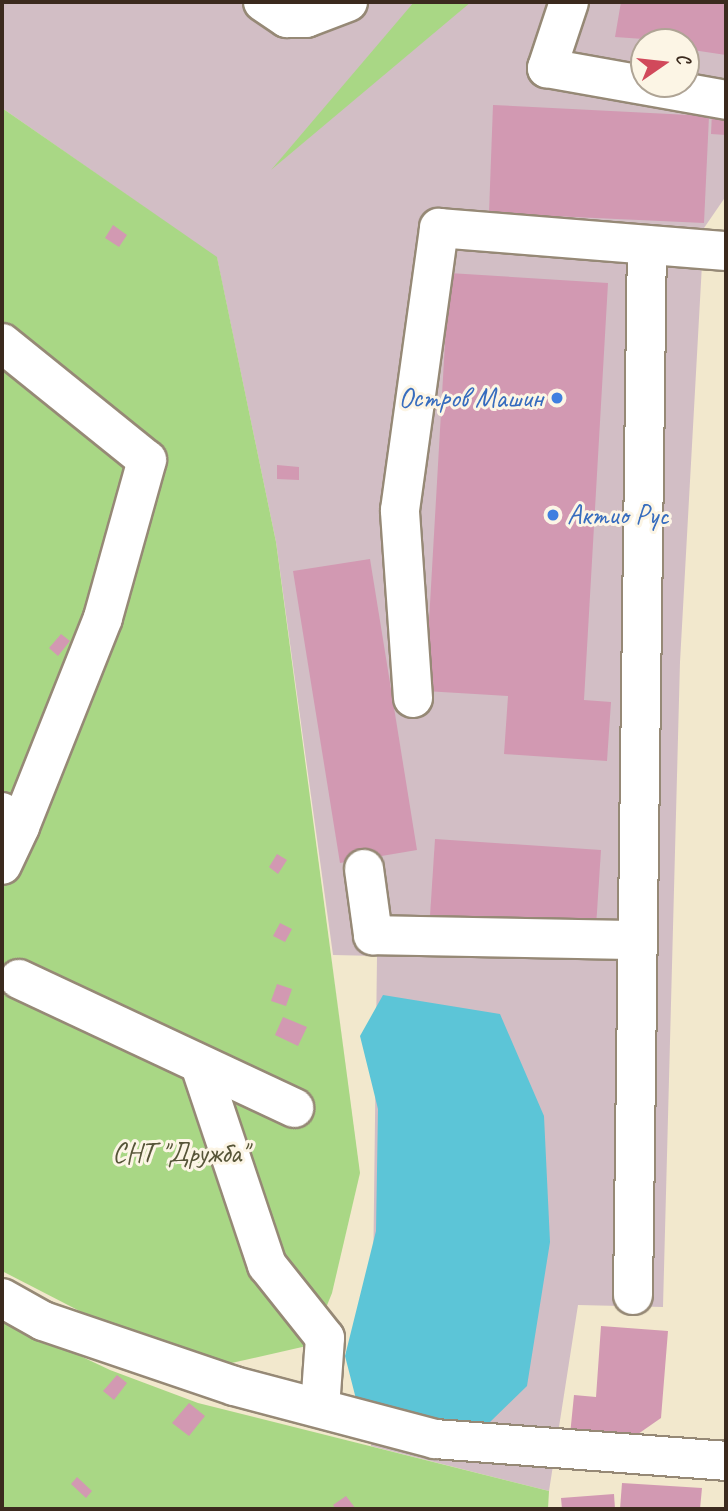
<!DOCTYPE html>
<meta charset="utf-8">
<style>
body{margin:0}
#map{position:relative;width:728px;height:1511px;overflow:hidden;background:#f2e8cd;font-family:Caveat,sans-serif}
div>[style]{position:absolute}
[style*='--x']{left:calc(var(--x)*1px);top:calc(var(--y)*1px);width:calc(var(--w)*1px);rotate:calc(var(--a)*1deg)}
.industrial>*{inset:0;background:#d2bec5}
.green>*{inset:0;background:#a9d785}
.water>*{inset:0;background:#5cc5d7}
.building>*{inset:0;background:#d299b2}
.roads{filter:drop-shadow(2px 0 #968976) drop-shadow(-2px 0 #968976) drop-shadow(0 2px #968976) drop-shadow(0 -2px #968976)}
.minor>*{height:38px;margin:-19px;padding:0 19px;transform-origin:19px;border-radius:19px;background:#fff}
.dots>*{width:19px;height:19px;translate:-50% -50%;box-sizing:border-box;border:4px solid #fcf5e5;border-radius:50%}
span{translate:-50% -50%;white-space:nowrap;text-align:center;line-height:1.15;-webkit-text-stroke:6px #fcf5e5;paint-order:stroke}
.shop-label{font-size:28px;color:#366cbe}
.right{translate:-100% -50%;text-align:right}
.left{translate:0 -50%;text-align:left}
.park-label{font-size:28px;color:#565538}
.frame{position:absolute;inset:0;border:4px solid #3b2a1e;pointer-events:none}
.north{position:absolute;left:630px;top:28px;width:70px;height:70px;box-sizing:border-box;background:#fcf5e5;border:2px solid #afa495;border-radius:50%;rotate:76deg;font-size:19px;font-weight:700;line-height:28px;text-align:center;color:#3b2a1e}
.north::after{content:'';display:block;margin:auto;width:24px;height:32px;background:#d1495b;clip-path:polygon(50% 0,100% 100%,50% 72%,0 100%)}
</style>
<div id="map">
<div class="industrial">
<i style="clip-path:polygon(evenodd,2px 2px,726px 2px,726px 196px,704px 228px,680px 662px,663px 1307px,578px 1305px,549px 1491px,371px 1446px,377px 956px,333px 955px,276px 542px,217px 258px,2px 108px,2px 2px,644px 42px,686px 42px,686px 84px,644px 84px,644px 42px)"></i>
</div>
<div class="green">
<i style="clip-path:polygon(414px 2px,471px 2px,271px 170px)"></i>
<i style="clip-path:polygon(2px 108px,217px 257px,276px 542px,360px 1173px,332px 1293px,311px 1345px,196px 1371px,2px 1271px)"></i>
<i style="clip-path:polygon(2px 1319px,110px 1370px,198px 1403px,549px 1491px,548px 1509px,2px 1509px)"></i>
</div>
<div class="water">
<i style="clip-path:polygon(383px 995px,500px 1014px,544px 1116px,550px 1242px,527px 1386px,489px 1423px,411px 1417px,356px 1399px,345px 1356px,376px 1231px,378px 1109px,360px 1036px)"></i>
</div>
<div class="building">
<i style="clip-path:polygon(621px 2px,726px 2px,726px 55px,686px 49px,686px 42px,615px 37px)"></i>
<i style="clip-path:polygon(493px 105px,709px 116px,704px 223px,489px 213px)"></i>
<i style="clip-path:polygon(712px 112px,726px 113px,726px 135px,711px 134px)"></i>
<i style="clip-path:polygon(113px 225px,127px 235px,119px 247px,105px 238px)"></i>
<i style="clip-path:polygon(449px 273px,608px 283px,584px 700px,611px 702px,607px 761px,504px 754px,508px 696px,425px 691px)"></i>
<i style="clip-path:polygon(277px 465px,299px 467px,299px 480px,277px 479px)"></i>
<i style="clip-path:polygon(370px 559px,417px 850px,340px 863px,293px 571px)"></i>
<i style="clip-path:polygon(61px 634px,70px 641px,58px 656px,49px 648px)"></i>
<i style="clip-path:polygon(435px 839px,601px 850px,596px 927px,430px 916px)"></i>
<i style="clip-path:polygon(277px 854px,287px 860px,278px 874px,269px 867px)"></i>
<i style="clip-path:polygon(280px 923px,292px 929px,285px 942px,273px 936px)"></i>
<i style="clip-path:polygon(277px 984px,292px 989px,286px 1006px,271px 1001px)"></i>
<i style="clip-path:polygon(283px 1017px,307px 1027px,298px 1046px,275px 1035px)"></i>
<i style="clip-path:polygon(601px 1326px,668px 1331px,661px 1418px,638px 1434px,570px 1435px,574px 1395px,596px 1397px)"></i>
<i style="clip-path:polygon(117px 1375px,127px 1383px,114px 1400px,103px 1391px)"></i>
<i style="clip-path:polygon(189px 1403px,205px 1416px,189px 1436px,172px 1423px)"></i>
<i style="clip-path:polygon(77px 1477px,92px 1491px,86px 1498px,71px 1484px)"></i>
<i style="clip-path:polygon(622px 1483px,702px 1488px,700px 1509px,620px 1509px)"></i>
<i style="clip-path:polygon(614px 1494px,615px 1509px,562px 1509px,561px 1498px)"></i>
<i style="clip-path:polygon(346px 1496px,356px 1509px,336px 1509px,333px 1505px)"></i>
</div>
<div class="roads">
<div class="minor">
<i style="--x:263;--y:2;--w:29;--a:34"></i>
<i style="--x:287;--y:18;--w:19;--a:0"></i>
<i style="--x:306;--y:18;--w:45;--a:-20.9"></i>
<i style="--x:569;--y:2;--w:70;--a:108.4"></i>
<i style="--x:547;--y:68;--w:182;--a:10.1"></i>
<i style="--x:2;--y:343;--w:186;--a:38.9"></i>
<i style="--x:147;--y:460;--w:164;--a:105.6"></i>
<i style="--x:103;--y:618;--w:225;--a:111.7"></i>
<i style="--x:413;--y:698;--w:188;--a:-94"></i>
<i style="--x:400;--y:510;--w:285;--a:-82.1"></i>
<i style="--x:439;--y:228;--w:288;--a:4.6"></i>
<i style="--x:2;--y:812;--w:23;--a:40"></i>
<i style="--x:20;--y:827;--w:42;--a:115.3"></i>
<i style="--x:364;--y:869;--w:67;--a:82.2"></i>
<i style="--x:373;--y:935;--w:265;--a:1.1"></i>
<i style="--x:19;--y:979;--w:304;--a:25.1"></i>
<i style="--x:201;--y:1068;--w:208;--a:71.5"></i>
<i style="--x:267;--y:1265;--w:93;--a:51.5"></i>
<i style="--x:325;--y:1338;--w:70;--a:94.1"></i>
<i style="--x:633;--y:1295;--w:1050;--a:-89.24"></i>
<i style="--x:2;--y:1298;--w:47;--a:29.3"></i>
<i style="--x:43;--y:1321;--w:202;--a:18.8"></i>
<i style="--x:234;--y:1386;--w:208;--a:14.8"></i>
<i style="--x:435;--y:1439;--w:292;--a:4.3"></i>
</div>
</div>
<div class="dots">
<i style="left:557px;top:398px;background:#3f7fe0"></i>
<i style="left:553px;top:515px;background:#3f7fe0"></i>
</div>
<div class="shop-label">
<span class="right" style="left:543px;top:398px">Остров Машин</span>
<span class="left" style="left:567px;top:515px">Актио Рус</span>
</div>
<div class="park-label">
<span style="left:180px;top:1153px">СНТ "Дружба"</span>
</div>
<div class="frame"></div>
<div class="north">С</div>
</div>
